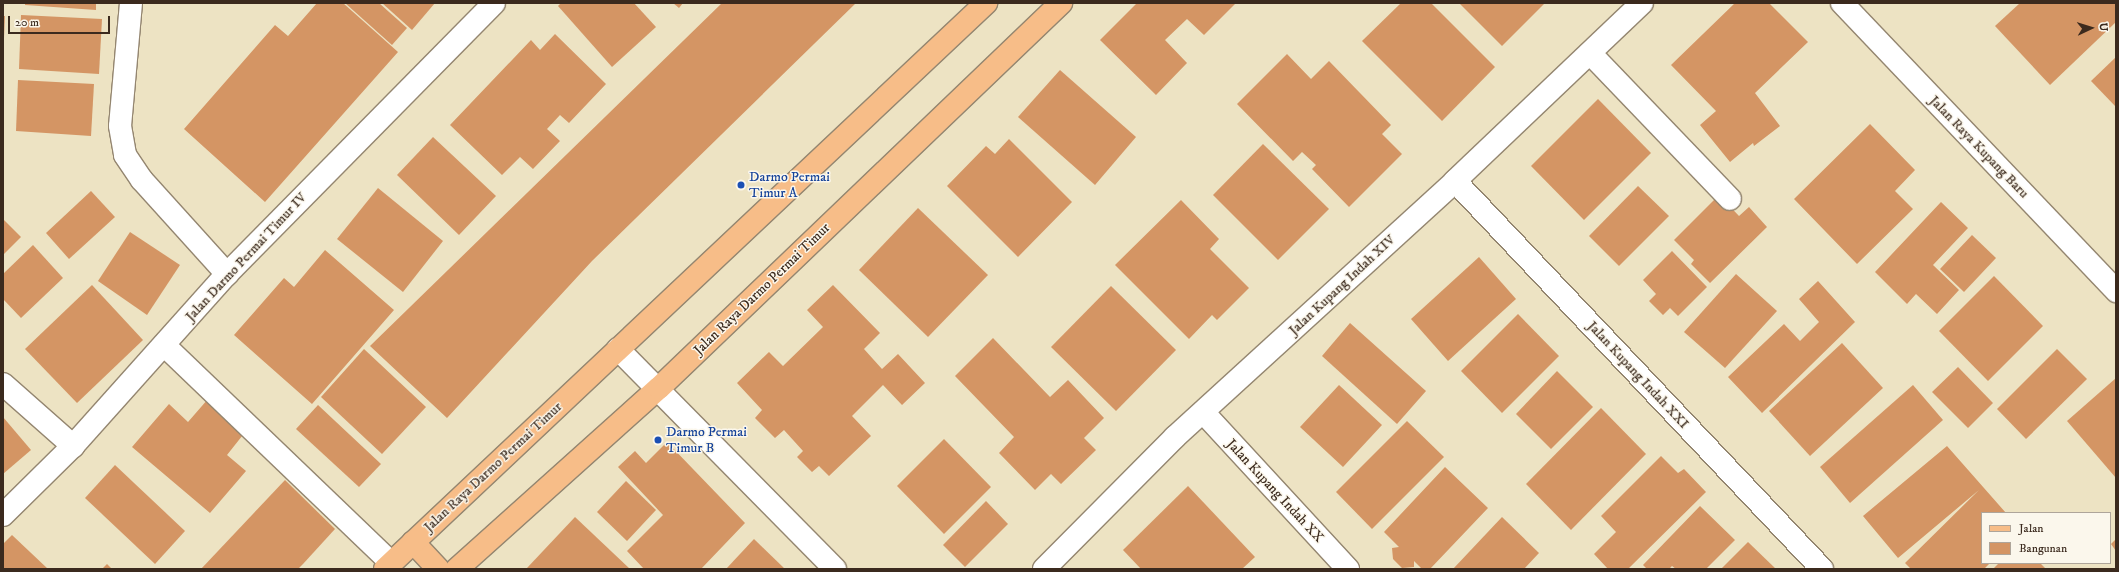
<!DOCTYPE html>
<style>
body{margin:0}
#map{position:relative;width:2119px;height:572px;overflow:hidden;background:#ede3c3;font-family:"IM FELL DW Pica",serif}
div>[style]{position:absolute}
[style*='--x']{left:calc(var(--x)*1px);top:calc(var(--y)*1px);width:calc(var(--w)*1px);rotate:calc(var(--a)*1deg)}
.building>*{inset:0;background:#d49564}
.roads{filter:drop-shadow(1px 0 #948670) drop-shadow(-1px 0 #948670) drop-shadow(0 1px #948670) drop-shadow(0 -1px #948670)}
.minor>*{height:22px;margin:-11px;padding:0 11px;transform-origin:11px;border-radius:11px;background:#fff}
.major>*{height:22px;margin:-11px;padding:0 11px;transform-origin:11px;border-radius:11px;background:#f7bd88}
.dots>*{width:11px;height:11px;translate:-50% -50%;box-sizing:border-box;border:2px solid #fbf7ec;border-radius:50%}
span{translate:-50% -50%;white-space:nowrap;text-align:center;line-height:1.15;-webkit-text-stroke:3px #fbf7ec;paint-order:stroke}
.street-label{font-size:14px;color:#3b2a1e}
.transit-label{font-size:14px;color:#164399}
.left{translate:0 -50%;text-align:left}
.frame{position:absolute;inset:0;border:4px solid #3b2a1e;pointer-events:none}
.legend{position:absolute;left:1981px;top:512px;width:130px;height:52px;box-sizing:border-box;background:#fbf7ec;border:1px solid #aea59a;margin:0;padding:5px 7px;list-style:none;font-size:12px;color:#3b2a1e}
.legend li{display:flex;align-items:center;gap:8px;height:20px}
.legend b{width:20px;border:1px solid #aea59a}
.north{position:absolute;left:2071px;top:8px;width:40px;height:40px;-webkit-text-stroke:3px #fbf7ec;paint-order:stroke;rotate:86deg;font-size:11px;font-weight:700;line-height:16px;text-align:center;color:#3b2a1e}
.north::after{content:'';display:block;margin:auto;width:14px;height:18px;background:#3b2a1e;clip-path:polygon(50% 0,100% 100%,50% 72%,0 100%)}
.scale{position:absolute;left:8px;top:16px;width:102px;height:18px;box-sizing:border-box;border:2px solid #3b2a1e;border-top:0;padding-left:5px;font-size:12px;line-height:14px;white-space:nowrap;color:#3b2a1e;-webkit-text-stroke:3px #fbf7ec;paint-order:stroke}
</style>
<div id="map">
<div class="building">
<i style="clip-path:polygon(25px 3px,96px 3px,96px 10px,25px 5px)"></i>
<i style="clip-path:polygon(317px 3px,343px 3px,398px 52px,265px 202px,184px 129px,275px 25px,288px 36px)"></i>
<i style="clip-path:polygon(345px 3px,379px 3px,407px 28px,392px 45px)"></i>
<i style="clip-path:polygon(382px 3px,435px 3px,412px 30px)"></i>
<i style="clip-path:polygon(561px 3px,634px 3px,656px 27px,612px 67px,558px 6px)"></i>
<i style="clip-path:polygon(673px 3px,683px 3px,679px 8px)"></i>
<i style="clip-path:polygon(722px 3px,856px 3px,592px 261px,447px 418px,370px 346px)"></i>
<i style="clip-path:polygon(1137px 3px,1236px 3px,1204px 35px,1187px 19px,1165px 40px,1187px 63px,1156px 95px,1100px 40px)"></i>
<i style="clip-path:polygon(1401px 3px,1431px 3px,1495px 67px,1442px 121px,1362px 41px)"></i>
<i style="clip-path:polygon(1459px 3px,1545px 3px,1502px 46px)"></i>
<i style="clip-path:polygon(1735px 3px,1769px 3px,1808px 42px,1755px 93px,1780px 126px,1754px 146px,1753px 143px,1730px 162px,1700px 125px,1716px 111px,1671px 65px)"></i>
<i style="clip-path:polygon(2020px 3px,2116px 3px,2116px 22px,2050px 85px,1995px 26px)"></i>
<i style="clip-path:polygon(21px 15px,102px 19px,99px 74px,19px 69px)"></i>
<i style="clip-path:polygon(3px 16px,5px 16px,4px 38px,3px 38px)"></i>
<i style="clip-path:polygon(555px 34px,606px 84px,569px 123px,560px 115px,547px 129px,560px 141px,533px 169px,520px 157px,502px 175px,450px 125px,531px 40px,540px 50px)"></i>
<i style="clip-path:polygon(1287px 54px,1311px 79px,1329px 61px,1391px 125px,1382px 134px,1402px 154px,1349px 207px,1312px 169px,1316px 165px,1302px 152px,1293px 161px,1237px 104px)"></i>
<i style="clip-path:polygon(2116px 57px,2116px 107px,2091px 81px)"></i>
<i style="clip-path:polygon(1060px 70px,1136px 137px,1095px 185px,1018px 117px)"></i>
<i style="clip-path:polygon(18px 80px,94px 84px,91px 136px,16px 131px)"></i>
<i style="clip-path:polygon(1598px 99px,1651px 153px,1584px 220px,1531px 166px)"></i>
<i style="clip-path:polygon(1870px 124px,1915px 170px,1895px 191px,1913px 209px,1857px 264px,1794px 199px)"></i>
<i style="clip-path:polygon(433px 137px,496px 196px,459px 235px,397px 175px)"></i>
<i style="clip-path:polygon(1009px 139px,1072px 202px,1018px 257px,947px 186px,986px 146px,995px 154px)"></i>
<i style="clip-path:polygon(1263px 144px,1329px 209px,1278px 260px,1213px 195px)"></i>
<i style="clip-path:polygon(1638px 186px,1669px 216px,1619px 266px,1589px 236px)"></i>
<i style="clip-path:polygon(378px 188px,443px 241px,403px 292px,337px 239px)"></i>
<i style="clip-path:polygon(91px 191px,115px 217px,69px 259px,46px 233px)"></i>
<i style="clip-path:polygon(1719px 195px,1739px 216px,1749px 207px,1767px 227px,1710px 283px,1691px 264px,1694px 260px,1674px 240px)"></i>
<i style="clip-path:polygon(1181px 200px,1219px 239px,1210px 249px,1249px 288px,1217px 320px,1212px 315px,1189px 339px,1115px 265px)"></i>
<i style="clip-path:polygon(1941px 202px,1968px 228px,1933px 265px,1959px 290px,1937px 314px,1916px 294px,1907px 304px,1875px 272px)"></i>
<i style="clip-path:polygon(918px 208px,988px 275px,928px 337px,859px 270px)"></i>
<i style="clip-path:polygon(3px 219px,21px 237px,3px 255px)"></i>
<i style="clip-path:polygon(130px 232px,180px 265px,147px 315px,98px 281px)"></i>
<i style="clip-path:polygon(1972px 235px,1996px 258px,1964px 292px,1940px 269px)"></i>
<i style="clip-path:polygon(33px 245px,63px 278px,21px 318px,3px 299px,3px 274px)"></i>
<i style="clip-path:polygon(325px 250px,394px 310px,312px 404px,234px 335px,284px 278px,294px 287px)"></i>
<i style="clip-path:polygon(1672px 251px,1707px 287px,1678px 316px,1670px 308px,1663px 315px,1649px 301px,1656px 294px,1643px 280px)"></i>
<i style="clip-path:polygon(1479px 257px,1516px 299px,1448px 361px,1411px 319px)"></i>
<i style="clip-path:polygon(1736px 274px,1777px 311px,1725px 368px,1684px 332px)"></i>
<i style="clip-path:polygon(1994px 276px,2043px 326px,1988px 381px,1939px 331px)"></i>
<i style="clip-path:polygon(1818px 281px,1855px 322px,1762px 413px,1728px 377px,1784px 324px,1800px 341px,1819px 322px,1799px 299px)"></i>
<i style="clip-path:polygon(92px 285px,143px 340px,77px 403px,25px 349px)"></i>
<i style="clip-path:polygon(833px 285px,880px 333px,864px 349px,882px 369px,898px 354px,925px 383px,902px 405px,883px 385px,852px 416px,871px 436px,829px 476px,819px 466px,812px 472px,797px 457px,803px 451px,784px 430px,775px 438px,755px 418px,762px 410px,737px 383px,769px 352px,783px 366px,823px 327px,807px 310px)"></i>
<i style="clip-path:polygon(1111px 286px,1176px 350px,1116px 411px,1051px 347px)"></i>
<i style="clip-path:polygon(1518px 314px,1559px 356px,1502px 413px,1461px 371px)"></i>
<i style="clip-path:polygon(1350px 323px,1426px 391px,1397px 424px,1322px 356px)"></i>
<i style="clip-path:polygon(993px 338px,1050px 397px,1068px 380px,1104px 418px,1084px 438px,1096px 450px,1061px 484px,1051px 474px,1035px 490px,999px 453px,1014px 437px,955px 376px)"></i>
<i style="clip-path:polygon(1842px 343px,1883px 388px,1810px 456px,1769px 411px)"></i>
<i style="clip-path:polygon(364px 349px,426px 407px,382px 454px,321px 397px)"></i>
<i style="clip-path:polygon(2057px 349px,2087px 379px,2026px 439px,1997px 409px)"></i>
<i style="clip-path:polygon(1958px 367px,1993px 403px,1968px 428px,1932px 392px)"></i>
<i style="clip-path:polygon(1557px 371px,1593px 407px,1551px 449px,1516px 414px)"></i>
<i style="clip-path:polygon(2116px 378px,2116px 478px,2067px 421px)"></i>
<i style="clip-path:polygon(1339px 385px,1382px 425px,1343px 467px,1300px 427px)"></i>
<i style="clip-path:polygon(1913px 385px,1943px 420px,1850px 503px,1820px 467px)"></i>
<i style="clip-path:polygon(208px 399px,246px 431px,227px 455px,246px 471px,210px 513px,132px 447px,169px 404px,188px 422px)"></i>
<i style="clip-path:polygon(318px 405px,381px 464px,359px 487px,296px 429px)"></i>
<i style="clip-path:polygon(1601px 408px,1646px 454px,1571px 530px,1526px 484px)"></i>
<i style="clip-path:polygon(3px 417px,31px 450px,3px 474px)"></i>
<i style="clip-path:polygon(1407px 421px,1444px 457px,1372px 529px,1336px 492px)"></i>
<i style="clip-path:polygon(944px 439px,991px 487px,944px 534px,897px 486px)"></i>
<i style="clip-path:polygon(667px 442px,745px 523px,701px 569px,644px 569px,627px 551px,663px 515px,618px 467px,635px 451px,646px 463px)"></i>
<i style="clip-path:polygon(1947px 446px,2006px 513px,1982px 513px,1982px 563px,1990px 563px,1984px 569px,1911px 569px,1905px 563px,1979px 490px,1898px 558px,1863px 516px)"></i>
<i style="clip-path:polygon(1661px 456px,1678px 473px,1684px 469px,1706px 492px,1628px 569px,1608px 569px,1594px 554px,1616px 532px,1601px 516px)"></i>
<i style="clip-path:polygon(115px 465px,185px 531px,155px 564px,85px 498px)"></i>
<i style="clip-path:polygon(1445px 467px,1488px 508px,1430px 569px,1422px 569px,1414px 561px,1414px 567px,1402px 568px,1393px 559px,1392px 548px,1399px 547px,1384px 532px)"></i>
<i style="clip-path:polygon(285px 480px,335px 529px,303px 564px,298px 569px,201px 569px)"></i>
<i style="clip-path:polygon(626px 481px,656px 510px,627px 541px,597px 512px)"></i>
<i style="clip-path:polygon(1188px 486px,1255px 557px,1242px 569px,1141px 569px,1123px 550px)"></i>
<i style="clip-path:polygon(986px 501px,1008px 524px,965px 567px,943px 545px)"></i>
<i style="clip-path:polygon(1700px 506px,1735px 540px,1706px 569px,1676px 569px,1672px 566px,1669px 569px,1647px 569px,1643px 565px)"></i>
<i style="clip-path:polygon(575px 517px,630px 569px,528px 569px,527px 568px)"></i>
<i style="clip-path:polygon(1502px 517px,1539px 553px,1524px 569px,1453px 569px)"></i>
<i style="clip-path:polygon(12px 535px,48px 569px,3px 569px,3px 544px)"></i>
<i style="clip-path:polygon(754px 539px,785px 569px,726px 569px)"></i>
<i style="clip-path:polygon(2116px 539px,2116px 551px,2111px 544px)"></i>
<i style="clip-path:polygon(1748px 542px,1776px 569px,1721px 569px)"></i>
<i style="clip-path:polygon(1999px 563px,2040px 563px,2046px 569px,1993px 569px)"></i>
<i style="clip-path:polygon(107px 564px,112px 569px,102px 569px)"></i>
</div>
<div class="roads">
<div class="minor">
<i style="--x:131;--y:3;--w:123;--a:95.1"></i>
<i style="--x:120;--y:126;--w:29;--a:80"></i>
<i style="--x:125;--y:155;--w:30;--a:56"></i>
<i style="--x:142;--y:180;--w:127;--a:47.9"></i>
<i style="--x:1842;--y:3;--w:398;--a:46.4"></i>
<i style="--x:1590;--y:53;--w:202;--a:46.2"></i>
<i style="--x:1455;--y:181;--w:534;--a:46.59"></i>
<i style="--x:164;--y:345;--w:315;--a:43.8"></i>
<i style="--x:618;--y:349;--w:309;--a:45.4"></i>
<i style="--x:3;--y:384;--w:94;--a:41.5"></i>
<i style="--x:1203;--y:412;--w:214;--a:47.3"></i>
<i style="--x:3;--y:515;--w:98;--a:-44.6"></i>
<i style="--x:73;--y:446;--w:231;--a:-48.2"></i>
<i style="--x:227;--y:274;--w:380;--a:-45.4"></i>
<i style="--x:1044;--y:569;--w:186;--a:-45.2"></i>
<i style="--x:1175;--y:437;--w:379;--a:-42.4"></i>
<i style="--x:1455;--y:181;--w:258;--a:-43.6"></i>
</div>
<div class="major">
<i style="--x:413;--y:542;--w:37;--a:47"></i>
<i style="--x:385;--y:569;--w:826;--a:-43.28"></i>
<i style="--x:457;--y:569;--w:271;--a:-41.9"></i>
<i style="--x:659;--y:388;--w:557;--a:-43.76"></i>
</div>
</div>
<div class="dots">
<i style="left:741px;top:185px;background:#1a4fb4"></i>
<i style="left:658px;top:440px;background:#1a4fb4"></i>
</div>
<div class="street-label">
<span style="left:1979px;top:147px;rotate:46deg">Jalan Raya Kupang Baru</span>
<span style="left:246px;top:257px;rotate:-47deg">Jalan Darmo Permai Timur IV</span>
<span style="left:1342px;top:285px;rotate:-43deg">Jalan Kupang Indah XIV</span>
<span style="left:762px;top:289px;rotate:-44deg">Jalan Raya Darmo Permai Timur</span>
<span style="left:1638px;top:375px;rotate:47deg">Jalan Kupang Indah XXI</span>
<span style="left:493px;top:467px;rotate:-43deg">Jalan Raya Darmo Permai Timur</span>
<span style="left:1275px;top:491px;rotate:47deg">Jalan Kupang Indah XX</span>
</div>
<div class="transit-label">
<span class="left" style="left:749px;top:185px">Darmo Permai<br>Timur A</span>
<span class="left" style="left:666px;top:440px">Darmo Permai<br>Timur B</span>
</div>
<div class="frame"></div>
<ul class="legend">
<li><b style="height:5px;background:#f7bd88"></b>Jalan</li>
<li><b style="height:11px;background:#d49564"></b>Bangunan</li>
</ul>
<div class="north">U</div>
<div class="scale">20 m</div>
</div>
